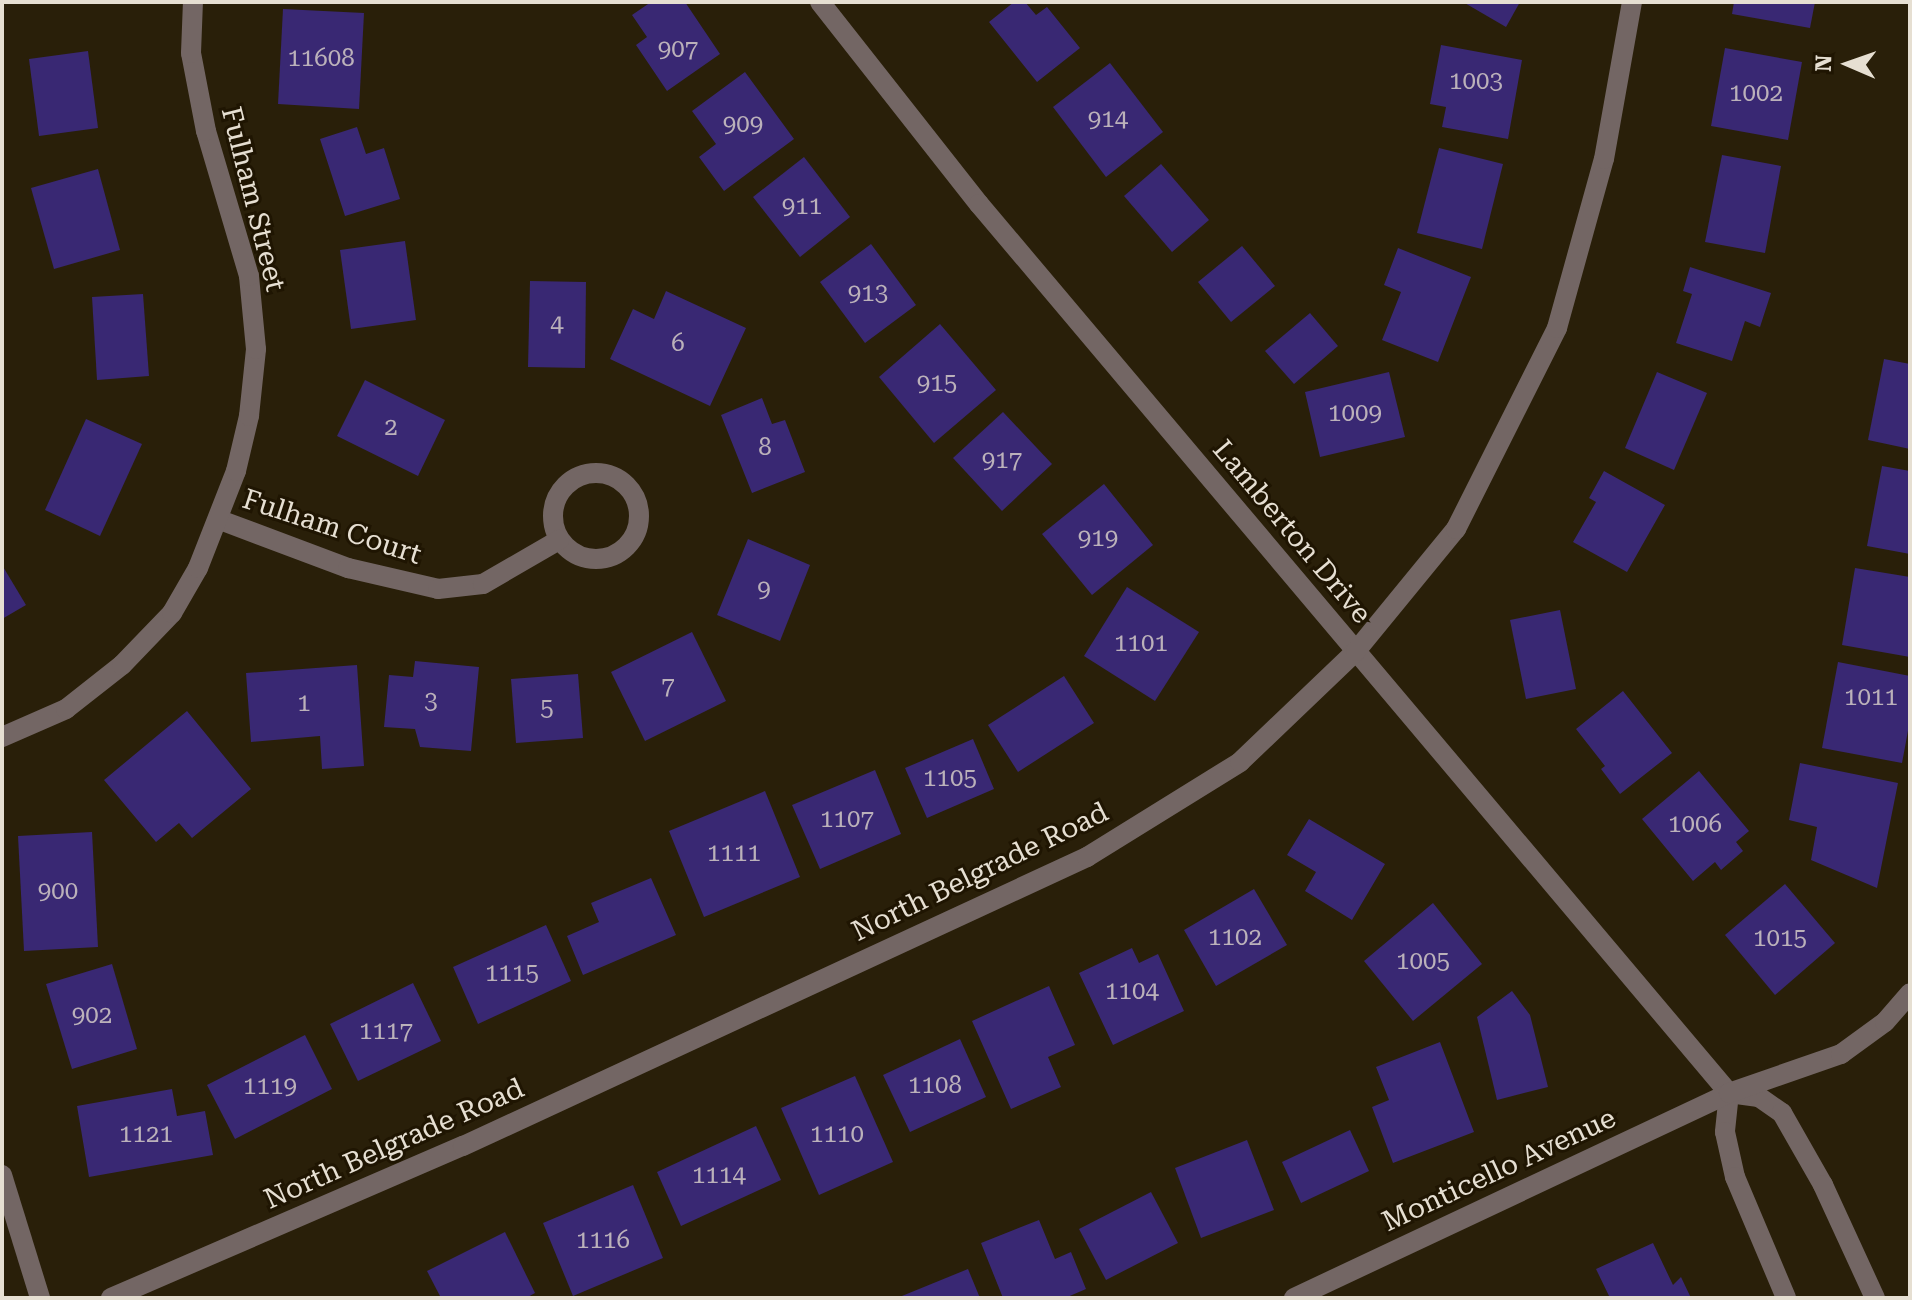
<!DOCTYPE html>
<style>
body{margin:0}
#map{position:relative;width:1912px;height:1300px;overflow:hidden;background:#291f09;font-family:"Roboto Serif",serif}
div>[style]{position:absolute}
[style*='--x']{left:calc(var(--x)*1px);top:calc(var(--y)*1px);width:calc(var(--w)*1px);rotate:calc(var(--a)*1deg)}
.building>*{inset:0;background:#392873}
.minor>*{height:20px;margin:-10px;padding:0 10px;transform-origin:10px;border-radius:10px;background:#736664}
.minor>.ring{margin:-10px;padding:0;box-sizing:content-box;background:none;border:20px solid #736664;border-radius:50%}
span{translate:-50% -50%;white-space:nowrap;text-align:center;line-height:1.15;-webkit-text-stroke:6px #1f1502;paint-order:stroke}
.number-label{font-size:24px;color:#bbb1ba}
.number-label span{-webkit-text-stroke-width:0}
.street-label{font-size:28px;color:#e6dfd2}
.frame{position:absolute;inset:0;border:4px solid #e6dfd2;pointer-events:none}
.north{position:absolute;left:1808px;top:24px;width:80px;height:80px;-webkit-text-stroke:6px #1f1502;paint-order:stroke;rotate:272deg;font-size:22px;font-weight:700;line-height:32px;text-align:center;color:#e6dfd2}
.north::after{content:'';display:block;margin:auto;width:28px;height:36px;background:#e6dfd2;clip-path:polygon(50% 0,100% 100%,50% 72%,0 100%)}
</style>
<div id="map">
<div class="building">
<i style="clip-path:polygon(651px 2px,685px 2px,720px 54px,667px 91px,636px 45px,647px 37px,632px 15px)"></i>
<i style="clip-path:polygon(1014px 2px,1025px 2px,1036px 15px,1047px 7px,1080px 48px,1037px 82px,989px 22px)"></i>
<i style="clip-path:polygon(1463px 2px,1520px 2px,1506px 27px)"></i>
<i style="clip-path:polygon(1734px 2px,1815px 2px,1810px 28px,1732px 14px)"></i>
<i style="clip-path:polygon(283px 9px,364px 13px,359px 109px,278px 104px)"></i>
<i style="clip-path:polygon(1441px 45px,1522px 60px,1508px 139px,1442px 127px,1446px 107px,1430px 104px)"></i>
<i style="clip-path:polygon(1725px 48px,1802px 62px,1788px 140px,1711px 126px)"></i>
<i style="clip-path:polygon(88px 51px,98px 128px,39px 136px,29px 59px)"></i>
<i style="clip-path:polygon(1110px 63px,1163px 132px,1106px 177px,1053px 107px)"></i>
<i style="clip-path:polygon(745px 72px,794px 139px,724px 191px,699px 157px,716px 144px,692px 111px)"></i>
<i style="clip-path:polygon(357px 127px,366px 154px,384px 148px,400px 199px,345px 216px,320px 139px)"></i>
<i style="clip-path:polygon(1439px 148px,1503px 164px,1482px 249px,1417px 233px)"></i>
<i style="clip-path:polygon(1722px 155px,1781px 166px,1765px 253px,1705px 242px)"></i>
<i style="clip-path:polygon(804px 157px,850px 217px,800px 257px,753px 197px)"></i>
<i style="clip-path:polygon(1161px 164px,1209px 220px,1172px 252px,1124px 196px)"></i>
<i style="clip-path:polygon(98px 169px,120px 250px,54px 269px,31px 188px)"></i>
<i style="clip-path:polygon(405px 241px,416px 320px,351px 329px,340px 250px)"></i>
<i style="clip-path:polygon(871px 244px,916px 305px,865px 343px,820px 282px)"></i>
<i style="clip-path:polygon(1242px 246px,1275px 286px,1231px 322px,1198px 282px)"></i>
<i style="clip-path:polygon(1398px 248px,1471px 277px,1438px 362px,1382px 340px,1401px 292px,1384px 285px)"></i>
<i style="clip-path:polygon(1690px 267px,1771px 293px,1760px 327px,1745px 321px,1732px 361px,1676px 343px,1692px 294px,1683px 291px)"></i>
<i style="clip-path:polygon(530px 281px,586px 282px,585px 368px,528px 367px)"></i>
<i style="clip-path:polygon(666px 291px,746px 328px,710px 406px,610px 359px,633px 309px,654px 319px)"></i>
<i style="clip-path:polygon(143px 294px,149px 376px,97px 380px,92px 297px)"></i>
<i style="clip-path:polygon(1310px 313px,1338px 346px,1294px 384px,1265px 351px)"></i>
<i style="clip-path:polygon(940px 324px,996px 390px,934px 443px,879px 377px)"></i>
<i style="clip-path:polygon(1884px 359px,1910px 364px,1910px 449px,1868px 440px)"></i>
<i style="clip-path:polygon(1389px 372px,1405px 437px,1320px 457px,1305px 392px)"></i>
<i style="clip-path:polygon(1657px 372px,1707px 393px,1674px 470px,1625px 448px)"></i>
<i style="clip-path:polygon(365px 380px,445px 420px,418px 476px,337px 436px)"></i>
<i style="clip-path:polygon(762px 398px,772px 424px,785px 420px,805px 472px,752px 493px,721px 415px)"></i>
<i style="clip-path:polygon(1003px 412px,1052px 464px,1002px 511px,953px 458px)"></i>
<i style="clip-path:polygon(86px 419px,142px 444px,100px 536px,45px 510px)"></i>
<i style="clip-path:polygon(1882px 466px,1910px 471px,1910px 554px,1867px 546px)"></i>
<i style="clip-path:polygon(1604px 471px,1665px 505px,1627px 572px,1573px 542px,1596px 502px,1589px 498px)"></i>
<i style="clip-path:polygon(1104px 484px,1153px 545px,1092px 595px,1042px 534px)"></i>
<i style="clip-path:polygon(748px 539px,810px 565px,780px 641px,717px 615px)"></i>
<i style="clip-path:polygon(2px 565px,26px 605px,2px 619px)"></i>
<i style="clip-path:polygon(1855px 568px,1910px 577px,1910px 657px,1842px 645px)"></i>
<i style="clip-path:polygon(1127px 587px,1199px 632px,1155px 701px,1084px 656px)"></i>
<i style="clip-path:polygon(1560px 610px,1576px 689px,1526px 699px,1510px 620px)"></i>
<i style="clip-path:polygon(692px 632px,726px 701px,645px 741px,611px 672px)"></i>
<i style="clip-path:polygon(415px 661px,479px 667px,471px 751px,420px 747px,415px 729px,384px 727px,389px 675px,413px 677px)"></i>
<i style="clip-path:polygon(1838px 662px,1910px 676px,1910px 720px,1902px 763px,1822px 748px)"></i>
<i style="clip-path:polygon(357px 665px,364px 766px,322px 769px,320px 736px,251px 742px,246px 673px)"></i>
<i style="clip-path:polygon(578px 674px,583px 738px,516px 743px,511px 679px)"></i>
<i style="clip-path:polygon(1064px 676px,1094px 723px,1018px 772px,988px 725px)"></i>
<i style="clip-path:polygon(1623px 691px,1672px 753px,1620px 794px,1601px 769px,1605px 766px,1576px 729px)"></i>
<i style="clip-path:polygon(187px 711px,251px 789px,192px 838px,179px 823px,156px 842px,104px 780px)"></i>
<i style="clip-path:polygon(973px 739px,994px 789px,927px 818px,905px 768px)"></i>
<i style="clip-path:polygon(1800px 763px,1898px 783px,1877px 888px,1811px 860px,1817px 827px,1789px 820px)"></i>
<i style="clip-path:polygon(875px 770px,901px 834px,820px 869px,792px 805px)"></i>
<i style="clip-path:polygon(1699px 771px,1749px 831px,1736px 842px,1743px 851px,1721px 870px,1715px 862px,1693px 881px,1642px 819px)"></i>
<i style="clip-path:polygon(765px 791px,800px 877px,704px 917px,669px 831px)"></i>
<i style="clip-path:polygon(1309px 819px,1385px 864px,1352px 920px,1305px 891px,1316px 872px,1287px 855px)"></i>
<i style="clip-path:polygon(92px 832px,98px 947px,24px 951px,18px 836px)"></i>
<i style="clip-path:polygon(651px 878px,676px 935px,583px 975px,567px 936px,599px 922px,591px 903px)"></i>
<i style="clip-path:polygon(1785px 884px,1835px 943px,1775px 995px,1725px 935px)"></i>
<i style="clip-path:polygon(1254px 889px,1287px 945px,1216px 986px,1184px 930px)"></i>
<i style="clip-path:polygon(1433px 903px,1482px 964px,1413px 1021px,1364px 961px)"></i>
<i style="clip-path:polygon(546px 925px,571px 981px,478px 1024px,453px 967px)"></i>
<i style="clip-path:polygon(1132px 948px,1139px 963px,1158px 954px,1184px 1011px,1113px 1045px,1079px 973px)"></i>
<i style="clip-path:polygon(112px 964px,137px 1049px,72px 1069px,46px 984px)"></i>
<i style="clip-path:polygon(413px 983px,441px 1041px,358px 1081px,330px 1024px)"></i>
<i style="clip-path:polygon(1049px 986px,1075px 1045px,1048px 1057px,1061px 1087px,1011px 1109px,972px 1021px)"></i>
<i style="clip-path:polygon(1512px 991px,1530px 1015px,1548px 1087px,1497px 1100px,1477px 1017px)"></i>
<i style="clip-path:polygon(305px 1035px,332px 1089px,235px 1139px,207px 1085px)"></i>
<i style="clip-path:polygon(960px 1039px,986px 1097px,910px 1132px,883px 1075px)"></i>
<i style="clip-path:polygon(1440px 1042px,1474px 1132px,1393px 1163px,1372px 1107px,1389px 1100px,1376px 1067px)"></i>
<i style="clip-path:polygon(855px 1076px,893px 1162px,819px 1195px,781px 1108px)"></i>
<i style="clip-path:polygon(172px 1089px,177px 1116px,205px 1111px,213px 1155px,89px 1177px,77px 1106px)"></i>
<i style="clip-path:polygon(756px 1126px,781px 1180px,681px 1226px,657px 1172px)"></i>
<i style="clip-path:polygon(1350px 1130px,1369px 1171px,1301px 1203px,1282px 1162px)"></i>
<i style="clip-path:polygon(1247px 1140px,1274px 1210px,1201px 1238px,1175px 1168px)"></i>
<i style="clip-path:polygon(633px 1185px,663px 1258px,573px 1296px,543px 1223px)"></i>
<i style="clip-path:polygon(1151px 1192px,1178px 1243px,1106px 1280px,1079px 1229px)"></i>
<i style="clip-path:polygon(1039px 1220px,1055px 1259px,1071px 1252px,1086px 1289px,1065px 1298px,1003px 1298px,981px 1243px)"></i>
<i style="clip-path:polygon(505px 1232px,535px 1293px,526px 1298px,441px 1298px,427px 1271px)"></i>
<i style="clip-path:polygon(1653px 1243px,1673px 1285px,1681px 1277px,1691px 1298px,1610px 1298px,1596px 1269px)"></i>
<i style="clip-path:polygon(968px 1269px,980px 1298px,897px 1298px)"></i>
</div>
<div class="minor">
<i style="--x:820;--y:2;--w:257;--a:51.8"></i>
<i style="--x:979;--y:204;--w:1163;--a:49.85"></i>
<i style="--x:1729;--y:1093;--w:30;--a:8"></i>
<i style="--x:1759;--y:1097;--w:28;--a:35"></i>
<i style="--x:1782;--y:1113;--w:83;--a:60.3"></i>
<i style="--x:1823;--y:1185;--w:124;--a:65.3"></i>
<i class="ring" style="left:553px;top:473px;width:66px;height:66px"></i>
<i style="--x:220;--y:520;--w:137;--a:20.6"></i>
<i style="--x:348;--y:568;--w:92;--a:13.1"></i>
<i style="--x:438;--y:589;--w:45;--a:-6.3"></i>
<i style="--x:483;--y:584;--w:88;--a:-30.1"></i>
<i style="--x:2;--y:737;--w:70;--a:-23.6"></i>
<i style="--x:66;--y:709;--w:71;--a:-38.2"></i>
<i style="--x:122;--y:665;--w:72;--a:-46.1"></i>
<i style="--x:172;--y:613;--w:52;--a:-60"></i>
<i style="--x:198;--y:568;--w:104;--a:-68.6"></i>
<i style="--x:236;--y:471;--w:57;--a:-76.7"></i>
<i style="--x:249;--y:416;--w:67;--a:-84"></i>
<i style="--x:256;--y:349;--w:73;--a:-95.5"></i>
<i style="--x:249;--y:276;--w:151;--a:-106.5"></i>
<i style="--x:206;--y:131;--w:79;--a:-100.9"></i>
<i style="--x:191;--y:53;--w:51;--a:-87.8"></i>
<i style="--x:1729;--y:1093;--w:39;--a:96"></i>
<i style="--x:1725;--y:1132;--w:46;--a:77.5"></i>
<i style="--x:1735;--y:1177;--w:131;--a:67.1"></i>
<i style="--x:2;--y:1175;--w:129;--a:72.8"></i>
<i style="--x:111;--y:1298;--w:383;--a:-23.4"></i>
<i style="--x:463;--y:1146;--w:688;--a:-24.85"></i>
<i style="--x:1087;--y:857;--w:180;--a:-31.8"></i>
<i style="--x:1240;--y:762;--w:161;--a:-43.7"></i>
<i style="--x:1356;--y:651;--w:158;--a:-50.7"></i>
<i style="--x:1456;--y:529;--w:225;--a:-63.3"></i>
<i style="--x:1557;--y:328;--w:175;--a:-74.5"></i>
<i style="--x:1604;--y:159;--w:159;--a:-79.9"></i>
<i style="--x:1294;--y:1298;--w:481;--a:-25.2"></i>
<i style="--x:1729;--y:1093;--w:119;--a:-19.2"></i>
<i style="--x:1841;--y:1054;--w:54;--a:-36"></i>
<i style="--x:1885;--y:1022;--w:38;--a:-49"></i>
</div>
<div class="number-label">
<span style="left:678px;top:50px">907</span>
<span style="left:321px;top:59px">11608</span>
<span style="left:1476px;top:82px">1003</span>
<span style="left:1756px;top:94px">1002</span>
<span style="left:1108px;top:120px">914</span>
<span style="left:743px;top:125px">909</span>
<span style="left:802px;top:207px">911</span>
<span style="left:868px;top:294px">913</span>
<span style="left:557px;top:325px">4</span>
<span style="left:678px;top:344px">6</span>
<span style="left:937px;top:384px">915</span>
<span style="left:1355px;top:414px">1009</span>
<span style="left:391px;top:428px">2</span>
<span style="left:765px;top:448px">8</span>
<span style="left:1002px;top:461px">917</span>
<span style="left:1098px;top:539px">919</span>
<span style="left:764px;top:590px">9</span>
<span style="left:1141px;top:644px">1101</span>
<span style="left:668px;top:687px">7</span>
<span style="left:1871px;top:698px">1011</span>
<span style="left:431px;top:702px">3</span>
<span style="left:304px;top:704px">1</span>
<span style="left:547px;top:709px">5</span>
<span style="left:950px;top:779px">1105</span>
<span style="left:847px;top:820px">1107</span>
<span style="left:1695px;top:825px">1006</span>
<span style="left:734px;top:854px">1111</span>
<span style="left:58px;top:892px">900</span>
<span style="left:1235px;top:938px">1102</span>
<span style="left:1780px;top:939px">1015</span>
<span style="left:1423px;top:962px">1005</span>
<span style="left:512px;top:974px">1115</span>
<span style="left:1132px;top:992px">1104</span>
<span style="left:92px;top:1016px">902</span>
<span style="left:386px;top:1032px">1117</span>
<span style="left:935px;top:1086px">1108</span>
<span style="left:270px;top:1087px">1119</span>
<span style="left:146px;top:1135px">1121</span>
<span style="left:837px;top:1135px">1110</span>
<span style="left:719px;top:1176px">1114</span>
<span style="left:603px;top:1241px">1116</span>
</div>
<div class="street-label">
<span style="left:253px;top:199px;rotate:76deg">Fulham Street</span>
<span style="left:332px;top:527px;rotate:18deg">Fulham Court</span>
<span style="left:1292px;top:532px;rotate:50deg">Lamberton Drive</span>
<span style="left:980px;top:872px;rotate:-26deg">North Belgrade Road</span>
<span style="left:394px;top:1144px;rotate:-24deg">North Belgrade Road</span>
<span style="left:1499px;top:1170px;rotate:-25deg">Monticello Avenue</span>
</div>
<div class="frame"></div>
<div class="north">N</div>
</div>
